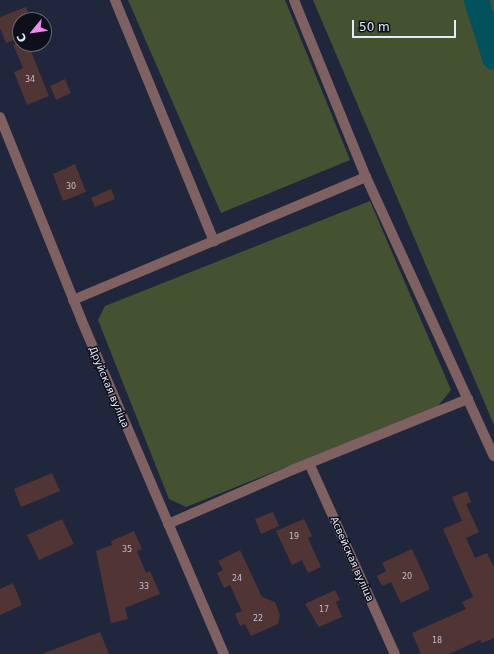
<!DOCTYPE html>
<meta charset="utf-8">
<style>
body{margin:0}
#map{position:relative;width:494px;height:654px;overflow:hidden;background:#20273c;font-family:"DejaVu Sans",sans-serif}
div>[style]{position:absolute}
[style*='--x']{left:calc(var(--x)*1px);top:calc(var(--y)*1px);width:calc(var(--w)*1px);rotate:calc(var(--a)*1deg)}
.green>*{inset:0;background:#455231}
.river>*{height:25px;margin:-12.5px;padding:0 12.5px;transform-origin:12.5px;border-radius:12.5px;background:#02525d}
.building>*{inset:0;background:#513434}
.minor>*{height:10px;margin:-5px;padding:0 5px;transform-origin:5px;border-radius:5px;background:#7f6162}
span{translate:-50% -50%;white-space:nowrap;text-align:center;line-height:1.15;-webkit-text-stroke:3px #0d101a;paint-order:stroke}
.number-label{font-size:8px;color:#c1bdc8}
.number-label span{-webkit-text-stroke-width:0}
.street-label{font-size:10px;color:#e6ebfa}
.north{position:absolute;left:12px;top:12px;width:40px;height:40px;box-sizing:border-box;background:#0d101a;border:1px solid #646874;border-radius:50%;rotate:241deg;font-size:11px;font-weight:700;line-height:16px;text-align:center;color:#e6ebfa}
.north::after{content:'';display:block;margin:auto;width:14px;height:18px;background:#f389f1;clip-path:polygon(50% 0,100% 100%,50% 72%,0 100%)}
.scale{position:absolute;left:352px;top:20px;width:104px;height:18px;box-sizing:border-box;border:2px solid #e6ebfa;border-top:0;padding-left:5px;font-size:12px;line-height:14px;white-space:nowrap;color:#e6ebfa;-webkit-text-stroke:3px #0d101a;paint-order:stroke}
</style>
<div id="map">
<div class="green">
<i style="clip-path:polygon(128px 0,285px 0,350px 160px,221px 213px)"></i>
<i style="clip-path:polygon(313px 0,494px 0,494px 425px)"></i>
<i style="clip-path:polygon(370px 201px,451px 390px,438px 406px,186px 507px,169px 499px,98px 320px,105px 306px)"></i>
</div>
<div class="river">
<i style="--x:476;--y:0;--w:60;--a:72.5"></i>
</div>
<div class="building">
<i style="clip-path:polygon(26px 7px,31px 20px,20px 20px,20px 38px,6px 43px,0 28px,0 17px)"></i>
<i style="clip-path:polygon(13px 44px,28px 44px,49px 96px,27px 105px,14px 72px,23px 68px)"></i>
<i style="clip-path:polygon(65px 79px,71px 93px,56px 100px,50px 86px)"></i>
<i style="clip-path:polygon(75px 164px,86px 192px,63px 201px,53px 174px)"></i>
<i style="clip-path:polygon(111px 189px,115px 199px,95px 207px,91px 198px)"></i>
<i style="clip-path:polygon(52px 473px,60px 491px,21px 507px,14px 489px)"></i>
<i style="clip-path:polygon(467px 491px,471px 502px,466px 504px,479px 532px,466px 538px,475px 558px,487px 553px,494px 567px,494px 638px,482px 643px,480px 640px,449px 654px,421px 654px,412px 633px,466px 609px,462px 602px,473px 597px,443px 529px,462px 521px,452px 497px)"></i>
<i style="clip-path:polygon(273px 512px,279px 526px,261px 534px,255px 519px)"></i>
<i style="clip-path:polygon(62px 519px,74px 544px,39px 560px,27px 535px)"></i>
<i style="clip-path:polygon(304px 519px,312px 536px,308px 538px,321px 567px,308px 573px,302px 560px,292px 565px,276px 531px)"></i>
<i style="clip-path:polygon(134px 531px,142px 549px,137px 551px,146px 573px,150px 571px,160px 594px,125px 608px,128px 619px,111px 623px,96px 551px,112px 545px,111px 541px)"></i>
<i style="clip-path:polygon(412px 549px,430px 589px,401px 603px,391px 582px,382px 586px,377px 576px,386px 571px,382px 563px)"></i>
<i style="clip-path:polygon(240px 550px,262px 597px,275px 602px,280px 615px,278px 624px,251px 636px,245px 624px,240px 626px,235px 614px,242px 611px,230px 585px,224px 588px,217px 573px,223px 570px,218px 561px)"></i>
<i style="clip-path:polygon(13px 583px,22px 605px,0 615px,0 589px)"></i>
<i style="clip-path:polygon(335px 590px,340px 600px,336px 602px,342px 617px,319px 627px,305px 604px)"></i>
<i style="clip-path:polygon(100px 632px,109px 654px,45px 654px,44px 653px)"></i>
</div>
<div class="minor">
<i style="--x:115;--y:0;--w:261;--a:67.7"></i>
<i style="--x:294;--y:0;--w:191;--a:67.9"></i>
<i style="--x:366;--y:177;--w:307;--a:65.4"></i>
<i style="--x:0;--y:117;--w:218;--a:68.1"></i>
<i style="--x:81;--y:319;--w:364;--a:66.9"></i>
<i style="--x:73;--y:300;--w:318;--a:-22.8"></i>
<i style="--x:309;--y:463;--w:209;--a:65.8"></i>
<i style="--x:168;--y:524;--w:135;--a:-23.5"></i>
<i style="--x:292;--y:470;--w:190;--a:-22"></i>
</div>
<div class="number-label">
<span style="left:30px;top:80px">34</span>
<span style="left:71px;top:187px">30</span>
<span style="left:294px;top:537px">19</span>
<span style="left:127px;top:550px">35</span>
<span style="left:407px;top:577px">20</span>
<span style="left:237px;top:579px">24</span>
<span style="left:144px;top:587px">33</span>
<span style="left:324px;top:610px">17</span>
<span style="left:258px;top:619px">22</span>
<span style="left:437px;top:641px">18</span>
</div>
<div class="street-label">
<span style="left:109px;top:387px;rotate:67deg">Друйская вуліца</span>
<span style="left:352px;top:559px;rotate:66deg">Асвейская вуліца</span>
</div>
<div class="north">С</div>
<div class="scale">50 m</div>
</div>
